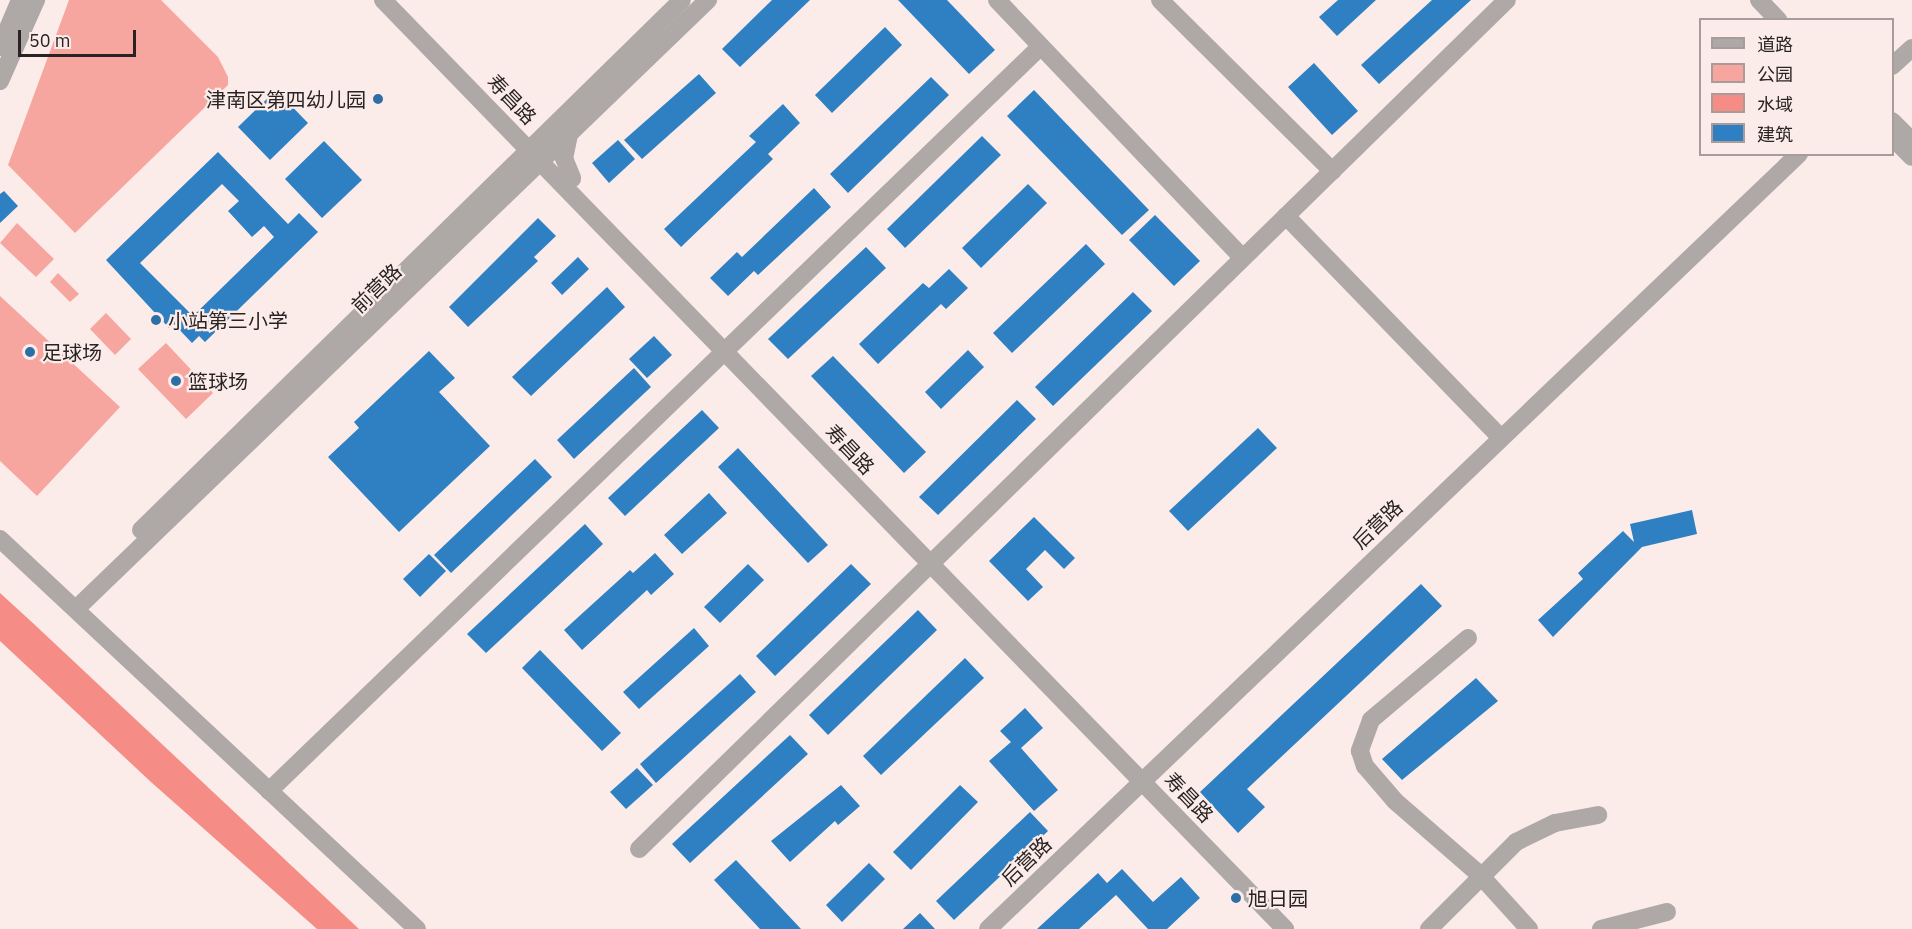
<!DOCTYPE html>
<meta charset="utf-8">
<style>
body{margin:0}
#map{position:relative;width:1912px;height:929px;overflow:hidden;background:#fbecea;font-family:"IBM Plex Sans","Noto Sans SC",sans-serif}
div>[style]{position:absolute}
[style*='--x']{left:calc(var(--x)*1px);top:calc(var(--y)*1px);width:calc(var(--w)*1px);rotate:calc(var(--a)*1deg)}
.green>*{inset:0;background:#f7a59f}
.water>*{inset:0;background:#f58c86}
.building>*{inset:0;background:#2e80c2}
.minor>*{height:18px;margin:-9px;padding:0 9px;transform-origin:9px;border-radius:9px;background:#aea8a7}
.dots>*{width:16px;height:16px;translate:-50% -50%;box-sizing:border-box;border:3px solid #fbecea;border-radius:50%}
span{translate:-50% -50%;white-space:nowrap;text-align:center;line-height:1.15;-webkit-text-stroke:4.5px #fbecea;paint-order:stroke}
.poi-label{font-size:20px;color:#292423}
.right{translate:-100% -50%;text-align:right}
.left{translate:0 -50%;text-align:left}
.street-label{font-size:20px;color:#292423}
.legend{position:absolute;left:1699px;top:18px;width:195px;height:138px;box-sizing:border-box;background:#fbecea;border:2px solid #a79c9a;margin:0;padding:8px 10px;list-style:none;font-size:18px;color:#292423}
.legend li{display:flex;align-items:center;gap:12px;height:30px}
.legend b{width:30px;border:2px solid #a79c9a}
.scale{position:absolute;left:18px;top:30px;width:118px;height:27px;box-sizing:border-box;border:3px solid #292423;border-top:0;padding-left:8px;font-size:18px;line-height:21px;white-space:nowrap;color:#292423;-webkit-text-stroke:4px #fbecea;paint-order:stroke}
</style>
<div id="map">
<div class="green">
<i style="clip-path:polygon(69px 0,161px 0,218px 57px,228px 77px,228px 85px,75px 233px,8px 165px)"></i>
<i style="clip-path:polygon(17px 223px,54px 259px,36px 277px,0 243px)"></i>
<i style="clip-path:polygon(58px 273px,79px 294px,70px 302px,50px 282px)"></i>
<i style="clip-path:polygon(0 296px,120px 407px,37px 496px,0 461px)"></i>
<i style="clip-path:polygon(106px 313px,131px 339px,115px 355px,90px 329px)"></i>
<i style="clip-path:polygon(166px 343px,213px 393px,186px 419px,138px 369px)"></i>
</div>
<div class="water">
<i style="clip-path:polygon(0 593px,35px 625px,359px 929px,317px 929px,151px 782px,0 641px)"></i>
</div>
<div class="building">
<i style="clip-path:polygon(772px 0,810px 0,740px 67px,722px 49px)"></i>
<i style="clip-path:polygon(898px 0,947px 0,995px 50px,969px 74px)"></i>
<i style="clip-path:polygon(1338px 0,1376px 0,1337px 36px,1319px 17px)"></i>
<i style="clip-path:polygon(1432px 0,1471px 0,1379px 84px,1361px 65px)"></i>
<i style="clip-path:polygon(885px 27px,902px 45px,832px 113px,815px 95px)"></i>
<i style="clip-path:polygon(1314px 63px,1358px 111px,1332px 135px,1288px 87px)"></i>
<i style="clip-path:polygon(699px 74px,716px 93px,642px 159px,624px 140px)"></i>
<i style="clip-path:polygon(931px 77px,949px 95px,848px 193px,830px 174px)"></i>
<i style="clip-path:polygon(276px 90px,308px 123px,270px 160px,238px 127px)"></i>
<i style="clip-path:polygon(1034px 90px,1149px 210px,1122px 235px,1007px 116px)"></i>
<i style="clip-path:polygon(783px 104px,800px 123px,768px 154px,773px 159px,681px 247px,664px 229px,756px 142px,749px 136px)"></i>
<i style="clip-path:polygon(982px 136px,1001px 155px,905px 248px,887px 229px)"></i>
<i style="clip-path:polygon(618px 140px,635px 159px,609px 183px,592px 163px)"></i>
<i style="clip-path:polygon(324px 141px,362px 180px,322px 218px,285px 179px)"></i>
<i style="clip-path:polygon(evenodd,218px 152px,288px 224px,299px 213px,318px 232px,205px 342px,199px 336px,192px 343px,174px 324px,169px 328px,106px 260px,218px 152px,222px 184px,239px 201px,228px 211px,252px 237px,264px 226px,274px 237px,193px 316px,140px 263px,222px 184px)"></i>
<i style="clip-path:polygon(1028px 184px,1047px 203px,981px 268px,962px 248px)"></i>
<i style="clip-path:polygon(814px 188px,831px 207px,758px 275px,754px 271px,728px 296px,710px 278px,737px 252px,742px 257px)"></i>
<i style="clip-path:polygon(4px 191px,18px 206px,0 223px,0 194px)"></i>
<i style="clip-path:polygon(1155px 215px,1200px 261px,1174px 286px,1129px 240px)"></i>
<i style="clip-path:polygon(538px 218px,556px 236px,534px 257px,538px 261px,468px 327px,449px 307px)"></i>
<i style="clip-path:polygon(1086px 244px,1105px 264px,1012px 353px,993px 333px)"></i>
<i style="clip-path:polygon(866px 247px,886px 268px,788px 359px,768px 339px)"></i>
<i style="clip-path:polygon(578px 257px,589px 269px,562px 295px,551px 283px)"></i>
<i style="clip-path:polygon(949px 269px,968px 288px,946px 309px,941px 304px,878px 364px,859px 344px,923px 283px,929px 288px)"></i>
<i style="clip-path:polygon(607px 287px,625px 307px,531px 396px,512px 377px)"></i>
<i style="clip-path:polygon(1133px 292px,1152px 311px,1053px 406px,1035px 387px)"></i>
<i style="clip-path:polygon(654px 336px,672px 355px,647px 378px,629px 359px)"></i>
<i style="clip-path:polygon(968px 350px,984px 367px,941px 409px,925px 392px)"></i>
<i style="clip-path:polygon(429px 351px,455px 378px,439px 392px,490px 446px,399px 532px,328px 457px,359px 428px,354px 422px)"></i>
<i style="clip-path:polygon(833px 356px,926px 452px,904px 473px,811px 376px)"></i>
<i style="clip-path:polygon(634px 368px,651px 387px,574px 459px,557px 440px)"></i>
<i style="clip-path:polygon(1017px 400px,1036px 419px,938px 515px,919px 497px)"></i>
<i style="clip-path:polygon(702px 410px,719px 428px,625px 516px,608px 498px)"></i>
<i style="clip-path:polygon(1258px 428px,1277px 448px,1188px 531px,1169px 511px)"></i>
<i style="clip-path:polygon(738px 448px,828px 545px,808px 563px,718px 467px)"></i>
<i style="clip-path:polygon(535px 459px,552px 477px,451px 573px,434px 555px)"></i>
<i style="clip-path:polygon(709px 493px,727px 513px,682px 554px,664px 535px)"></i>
<i style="clip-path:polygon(1692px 510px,1697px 534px,1642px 547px,1553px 637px,1538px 620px,1583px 579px,1578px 573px,1623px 531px,1634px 542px,1630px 524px)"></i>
<i style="clip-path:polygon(1034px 517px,1075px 558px,1064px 569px,1045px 550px,1026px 569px,1043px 587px,1028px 601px,989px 561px)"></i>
<i style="clip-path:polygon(585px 524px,603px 544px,486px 653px,467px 634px)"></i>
<i style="clip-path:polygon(655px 553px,674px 574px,651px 595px,647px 590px,582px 650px,564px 630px,630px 570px,633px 573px)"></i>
<i style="clip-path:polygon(429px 554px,446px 571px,420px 597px,403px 579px)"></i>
<i style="clip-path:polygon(748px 564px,764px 580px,720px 623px,704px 607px)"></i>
<i style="clip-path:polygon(851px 564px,871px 584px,775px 676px,756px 656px)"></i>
<i style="clip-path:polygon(1421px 584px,1442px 606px,1247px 789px,1265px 807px,1238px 833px,1200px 792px)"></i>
<i style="clip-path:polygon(918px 610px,937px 630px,828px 735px,809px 715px)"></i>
<i style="clip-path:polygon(694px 628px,709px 646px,639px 709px,623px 692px)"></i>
<i style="clip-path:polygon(540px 650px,621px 733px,602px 751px,522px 668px)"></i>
<i style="clip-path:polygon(965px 658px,984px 678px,881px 775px,863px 756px)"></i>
<i style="clip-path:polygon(740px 674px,756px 692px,656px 783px,640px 764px)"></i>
<i style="clip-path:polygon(1476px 678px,1498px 701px,1402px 780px,1382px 759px)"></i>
<i style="clip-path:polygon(1025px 708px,1043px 728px,1021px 748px,1058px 790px,1034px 811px,989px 761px,1011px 742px,1000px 731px)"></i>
<i style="clip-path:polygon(790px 735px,808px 754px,690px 863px,672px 844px)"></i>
<i style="clip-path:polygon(637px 768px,653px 785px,626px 809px,610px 792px)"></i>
<i style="clip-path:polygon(841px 785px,860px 806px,838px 825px,835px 821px,790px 862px,771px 841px)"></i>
<i style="clip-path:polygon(960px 785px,978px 802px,911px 870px,893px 852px)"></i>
<i style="clip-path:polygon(1030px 812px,1048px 831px,954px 920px,936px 901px)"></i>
<i style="clip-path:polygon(736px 860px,801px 929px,760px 929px,714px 880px)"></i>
<i style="clip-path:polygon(869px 863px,885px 879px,842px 922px,826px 905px)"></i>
<i style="clip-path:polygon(1122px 869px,1153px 902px,1181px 877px,1200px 898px,1167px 929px,1148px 929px,1116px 895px,1079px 929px,1037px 929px,1098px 873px,1107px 883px)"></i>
<i style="clip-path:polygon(920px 913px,935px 929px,903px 929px)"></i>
</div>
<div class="minor">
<i style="--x:383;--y:0;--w:1295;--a:45.84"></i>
<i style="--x:997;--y:0;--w:356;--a:46.4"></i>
<i style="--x:1160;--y:0;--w:243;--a:44.8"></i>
<i style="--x:1759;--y:0;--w:28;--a:46"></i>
<i style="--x:0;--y:47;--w:51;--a:-66.9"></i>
<i style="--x:1892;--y:66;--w:27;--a:-42"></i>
<i style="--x:0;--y:81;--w:89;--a:-66"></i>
<i style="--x:1892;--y:121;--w:28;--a:45"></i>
<i style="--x:569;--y:135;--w:24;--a:102"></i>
<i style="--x:564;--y:158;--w:22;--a:68"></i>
<i style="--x:1892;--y:137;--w:28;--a:45"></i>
<i style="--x:1286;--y:216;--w:308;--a:45.9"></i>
<i style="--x:141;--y:530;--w:757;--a:-44.41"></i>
<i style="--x:0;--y:539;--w:571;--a:43.08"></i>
<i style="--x:76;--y:609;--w:878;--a:-43.94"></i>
<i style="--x:1468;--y:638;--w:127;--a:139.8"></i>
<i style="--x:1371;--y:720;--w:33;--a:110"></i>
<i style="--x:1360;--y:751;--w:16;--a:72"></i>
<i style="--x:1365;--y:766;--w:46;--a:49.4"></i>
<i style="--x:1395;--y:801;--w:113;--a:41"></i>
<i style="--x:1480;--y:875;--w:73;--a:47.8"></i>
<i style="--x:269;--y:791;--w:1070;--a:-43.98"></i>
<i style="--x:639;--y:849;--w:1214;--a:-44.37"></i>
<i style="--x:988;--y:929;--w:1122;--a:-43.7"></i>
<i style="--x:1429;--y:929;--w:123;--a:-45"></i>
<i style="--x:1516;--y:842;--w:43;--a:-26"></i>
<i style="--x:1555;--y:823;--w:44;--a:-10.5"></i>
<i style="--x:1601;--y:929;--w:68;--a:-14.4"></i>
</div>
<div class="dots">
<i style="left:378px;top:99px;background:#2d6fa5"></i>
<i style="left:156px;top:320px;background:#2d6fa5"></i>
<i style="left:30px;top:352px;background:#2d6fa5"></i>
<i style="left:176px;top:381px;background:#2d6fa5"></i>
<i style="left:1236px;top:898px;background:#2d6fa5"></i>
</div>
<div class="poi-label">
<span class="right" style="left:366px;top:99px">津南区第四幼儿园</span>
<span class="left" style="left:168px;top:320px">小站第三小学</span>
<span class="left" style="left:42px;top:352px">足球场</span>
<span class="left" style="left:188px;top:381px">篮球场</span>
<span class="left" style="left:1248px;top:898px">旭日园</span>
</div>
<div class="street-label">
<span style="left:512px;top:99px;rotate:46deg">寿昌路</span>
<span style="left:376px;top:288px;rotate:-44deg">前营路</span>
<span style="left:850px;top:449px;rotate:46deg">寿昌路</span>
<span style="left:1377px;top:524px;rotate:-44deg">后营路</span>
<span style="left:1189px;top:797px;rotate:46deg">寿昌路</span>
<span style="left:1026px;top:861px;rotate:-44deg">后营路</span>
</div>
<ul class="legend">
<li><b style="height:8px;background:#aea8a7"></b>道路</li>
<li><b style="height:16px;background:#f7a59f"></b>公园</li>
<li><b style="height:16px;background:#f58c86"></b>水域</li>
<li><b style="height:16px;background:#2e80c2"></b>建筑</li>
</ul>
<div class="scale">50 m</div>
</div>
